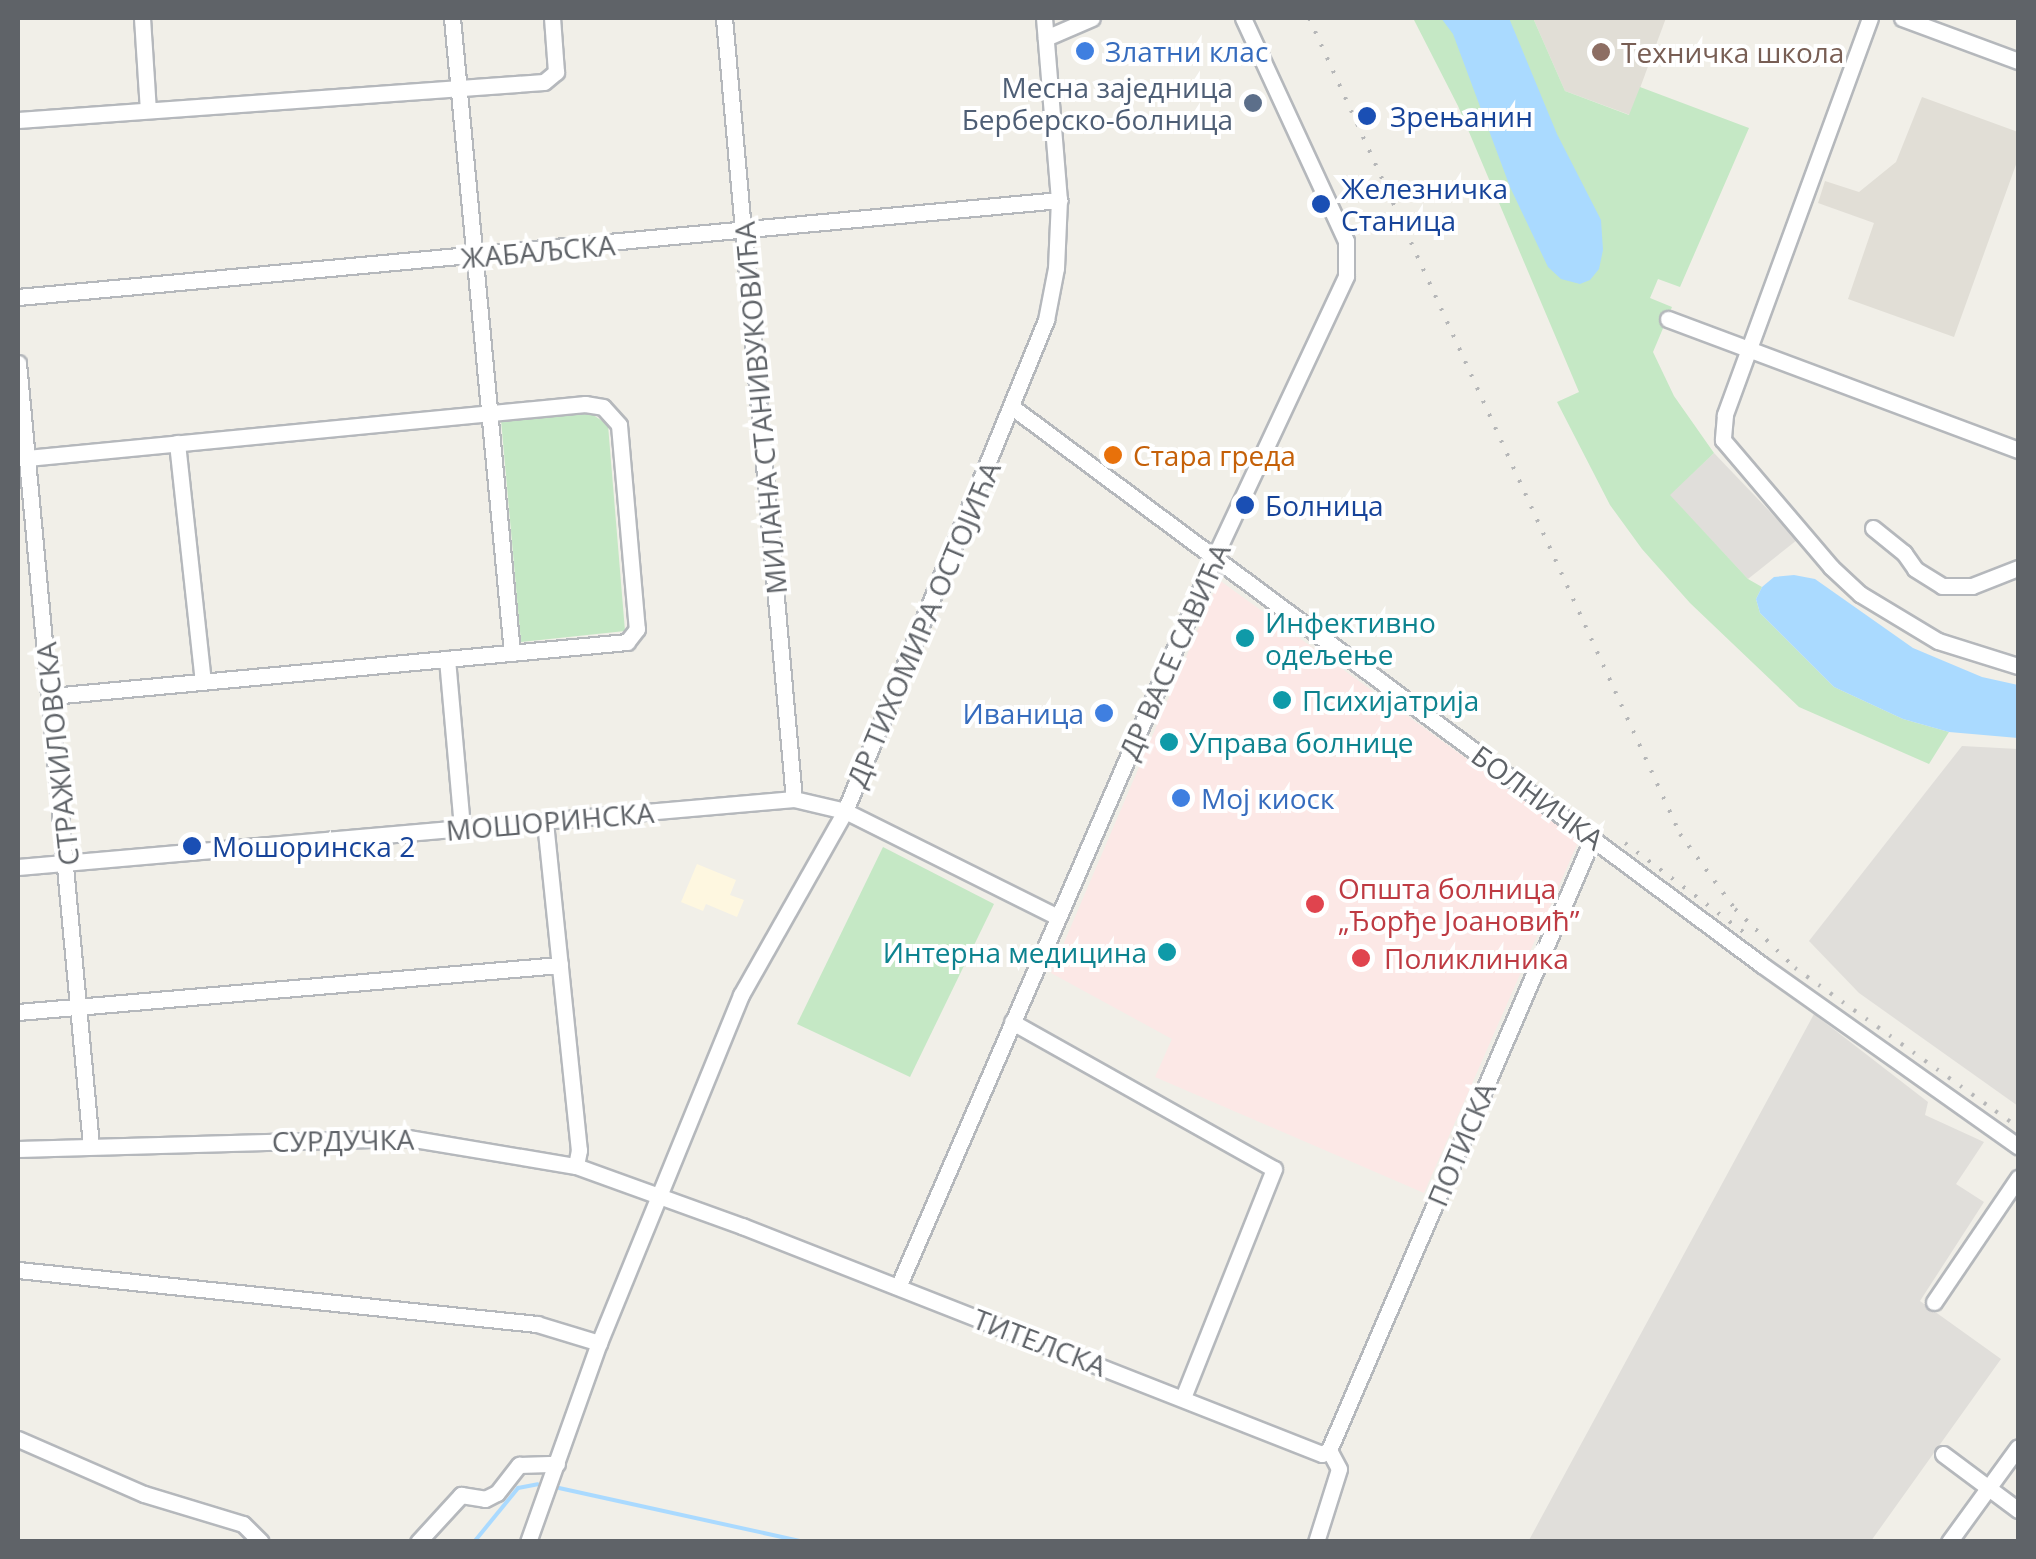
<!DOCTYPE html>
<meta charset="utf-8">
<style>
body{margin:0}
#map{position:relative;width:2036px;height:1559px;overflow:hidden;background:#f1efe8;font-family:"Open Sans",sans-serif}
div>[style]{position:absolute}
[style*='--x']{left:calc(var(--x)*1px);top:calc(var(--y)*1px);width:calc(var(--w)*1px);rotate:calc(var(--a)*1deg)}
.commercial>*{inset:0;background:#fef7e0}
.industrial>*{inset:0;background:#e0deda}
.education>*{inset:0;background:#e1ded6}
.medical>*{inset:0;background:#fce8e6}
.green>*{inset:0;background:#c5e8c5}
.water>*{inset:0;background:#aadaff}
.stream>*{height:4px;margin:-2px;padding:0 2px;transform-origin:2px;border-radius:2px;background:#aadaff}
.roads{filter:drop-shadow(2px 0 #b5b8bc) drop-shadow(-2px 0 #b5b8bc) drop-shadow(0 2px #b5b8bc) drop-shadow(0 -2px #b5b8bc)}
.minor>*{height:15px;margin:-7.5px;padding:0 7.5px;transform-origin:7.5px;border-radius:7.5px;background:#fff}
.rail>*{height:4px;margin-top:-2px;transform-origin:0;background:repeating-linear-gradient(90deg,#b6b7b8 0 2.5px,transparent 0 14.5px)}
.dots>*{width:28px;height:28px;translate:-50% -50%;box-sizing:border-box;border:5px solid #fff;border-radius:50%}
span{translate:-50% -50%;white-space:nowrap;text-align:center;line-height:1.15;-webkit-text-stroke:8px #fff;paint-order:stroke}
.shop-label{font-size:28px;color:#366cbe}
.left{translate:0 -50%;text-align:left}
.right{translate:-100% -50%;text-align:right}
.education-label{font-size:28px;color:#785e54}
.service-label{font-size:28px;color:#4e5e75}
.transit-label{font-size:28px;color:#164399}
.street-label{font-size:28px;color:#5f6368}
.food-label{font-size:28px;color:#c56008}
.culture-label{font-size:28px;color:#0d838f}
.health-label{font-size:28px;color:#be3a42}
.frame{position:absolute;inset:0;border:20px solid #5f6368;pointer-events:none}
</style>
<div id="map">
<div class="commercial">
<i style="clip-path:polygon(697px 864px,736px 880px,730px 895px,744px 900px,737px 917px,706px 904px,703px 911px,681px 902px)"></i>
</div>
<div class="industrial">
<i style="clip-path:polygon(1714px 453px,1797px 540px,1748px 579px,1669px 495px)"></i>
<i style="clip-path:polygon(1962px 746px,2018px 749px,2018px 1106px,1859px 993px,1809px 941px)"></i>
<i style="clip-path:polygon(1814px 1014px,1928px 1102px,1925px 1115px,1984px 1142px,1956px 1184px,1984px 1202px,1920px 1301px,2001px 1359px,1871px 1541px,1528px 1542px)"></i>
</div>
<div class="education">
<i style="clip-path:polygon(1533px 18px,1666px 18px,1630px 115px,1565px 91px)"></i>
<i style="clip-path:polygon(1922px 97px,2018px 132px,2018px 159px,1954px 337px,1848px 299px,1874px 223px,1818px 203px,1825px 181px,1859px 192px,1896px 162px)"></i>
</div>
<div class="medical">
<i style="clip-path:polygon(1219px 580px,1579px 840px,1424px 1193px,1155px 1077px,1172px 1039px,1051px 973px)"></i>
</div>
<div class="green">
<i style="clip-path:polygon(1413px 18px,1533px 18px,1565px 91px,1629px 115px,1640px 87px,1749px 128px,1680px 287px,1658px 279px,1650px 298px,1672px 307px,1653px 352px,1674px 396px,1714px 453px,1670px 495px,1748px 579px,1762px 587px,1756px 599px,1760px 613px,1834px 687px,1903px 719px,1949px 732px,1929px 764px,1799px 707px,1690px 603px,1642px 549px,1610px 505px,1557px 402px,1579px 392px,1458px 106px)"></i>
<i style="clip-path:polygon(589px 412px,608px 425px,625px 631px,521px 642px,501px 420px)"></i>
<i style="clip-path:polygon(883px 847px,994px 904px,910px 1077px,797px 1024px)"></i>
</div>
<div class="water">
<i style="clip-path:polygon(1441px 18px,1509px 18px,1557px 134px,1601px 220px,1603px 250px,1599px 269px,1590px 280px,1580px 284px,1561px 279px,1548px 267px,1510px 187px,1453px 34px)"></i>
<i style="clip-path:polygon(1794px 575px,1815px 579px,1913px 648px,1982px 677px,2018px 685px,2018px 738px,1949px 732px,1903px 719px,1834px 687px,1760px 613px,1756px 599px,1762px 587px,1774px 577px)"></i>
</div>
<div class="stream">
<i style="--x:559;--y:1488;--w:251;--a:12.4"></i>
<i style="--x:474;--y:1542;--w:70;--a:-50.8"></i>
<i style="--x:518;--y:1488;--w:20;--a:-11"></i>
</div>
<div class="roads">
<div class="minor">
<i style="--x:142;--y:18;--w:92;--a:86.3"></i>
<i style="--x:452;--y:18;--w:638;--a:84.6"></i>
<i style="--x:724;--y:18;--w:784;--a:84.88"></i>
<i style="--x:1870;--y:18;--w:423;--a:110.1"></i>
<i style="--x:1725;--y:415;--w:25;--a:95"></i>
<i style="--x:1723;--y:440;--w:167;--a:49.6"></i>
<i style="--x:1831;--y:567;--w:40;--a:43"></i>
<i style="--x:1860;--y:594;--w:91;--a:31.1"></i>
<i style="--x:1938;--y:641;--w:84;--a:17.4"></i>
<i style="--x:1902;--y:18;--w:124;--a:20.3"></i>
<i style="--x:1046;--y:38;--w:50;--a:-23.5"></i>
<i style="--x:18;--y:120;--w:527;--a:-4.13"></i>
<i style="--x:544;--y:82;--w:16;--a:-40"></i>
<i style="--x:556;--y:72;--w:54;--a:-94.2"></i>
<i style="--x:18;--y:297;--w:1046;--a:-5.32"></i>
<i style="--x:1668;--y:319;--w:374;--a:20.5"></i>
<i style="--x:18;--y:363;--w:786;--a:84.67"></i>
<i style="--x:1012;--y:407;--w:935;--a:36.65"></i>
<i style="--x:1762;--y:965;--w:314;--a:35.3"></i>
<i style="--x:177;--y:443;--w:239;--a:83.8"></i>
<i style="--x:27;--y:458;--w:561;--a:-5.53"></i>
<i style="--x:585;--y:404;--w:18;--a:9"></i>
<i style="--x:603;--y:407;--w:24;--a:48"></i>
<i style="--x:619;--y:425;--w:205;--a:85"></i>
<i style="--x:637;--y:629;--w:16;--a:128"></i>
<i style="--x:627;--y:642;--w:579;--a:174.64"></i>
<i style="--x:1873;--y:528;--w:40;--a:39"></i>
<i style="--x:1904;--y:553;--w:19;--a:55"></i>
<i style="--x:1915;--y:569;--w:32;--a:32"></i>
<i style="--x:1942;--y:586;--w:30;--a:0"></i>
<i style="--x:1972;--y:586;--w:49;--a:-21.4"></i>
<i style="--x:447;--y:659;--w:170;--a:84.9"></i>
<i style="--x:545;--y:822;--w:330;--a:84.1"></i>
<i style="--x:579;--y:1150;--w:16;--a:101"></i>
<i style="--x:18;--y:867;--w:779;--a:-5.01"></i>
<i style="--x:794;--y:799;--w:52;--a:13.2"></i>
<i style="--x:845;--y:811;--w:238;--a:26.5"></i>
<i style="--x:18;--y:1012;--w:544;--a:-4.96"></i>
<i style="--x:1012;--y:1022;--w:300;--a:29.3"></i>
<i style="--x:1274;--y:1169;--w:246;--a:111.7"></i>
<i style="--x:18;--y:1149;--w:390;--a:-1.6"></i>
<i style="--x:408;--y:1138;--w:170;--a:9.5"></i>
<i style="--x:576;--y:1166;--w:177;--a:19.9"></i>
<i style="--x:742;--y:1226;--w:623;--a:21.46"></i>
<i style="--x:1322;--y:1454;--w:8;--a:-30"></i>
<i style="--x:1329;--y:1450;--w:21;--a:62"></i>
<i style="--x:1339;--y:1469;--w:77;--a:107.5"></i>
<i style="--x:18;--y:1270;--w:522;--a:5.94"></i>
<i style="--x:537;--y:1324;--w:65;--a:17"></i>
<i style="--x:898;--y:1287;--w:797;--a:-66.56"></i>
<i style="--x:1215;--y:556;--w:309;--a:-64.9"></i>
<i style="--x:1346;--y:276;--w:35;--a:-90"></i>
<i style="--x:1346;--y:241;--w:246;--a:-114.8"></i>
<i style="--x:1934;--y:1302;--w:150;--a:-55.9"></i>
<i style="--x:18;--y:1439;--w:137;--a:23.6"></i>
<i style="--x:144;--y:1494;--w:103;--a:16.9"></i>
<i style="--x:243;--y:1524;--w:25;--a:45"></i>
<i style="--x:1329;--y:1450;--w:667;--a:-66.7"></i>
<i style="--x:1943;--y:1454;--w:94;--a:36.7"></i>
<i style="--x:418;--y:1542;--w:64;--a:-47.5"></i>
<i style="--x:461;--y:1495;--w:24;--a:9"></i>
<i style="--x:485;--y:1499;--w:13;--a:-27"></i>
<i style="--x:497;--y:1493;--w:36;--a:-52"></i>
<i style="--x:519;--y:1465;--w:38;--a:-2"></i>
<i style="--x:528;--y:1542;--w:211;--a:-70.4"></i>
<i style="--x:599;--y:1343;--w:376;--a:-67.8"></i>
<i style="--x:741;--y:995;--w:211;--a:-60.5"></i>
<i style="--x:845;--y:811;--w:531;--a:-67.74"></i>
<i style="--x:1046;--y:320;--w:53;--a:-79.1"></i>
<i style="--x:1056;--y:268;--w:68;--a:-87.5"></i>
<i style="--x:1059;--y:200;--w:183;--a:-94.7"></i>
<i style="--x:1949;--y:1542;--w:117;--a:-54"></i>
</div>
</div>
<div class="rail">
<i style="--x:1309;--y:18;--w:896;--a:65.55"></i>
<i style="--x:1680;--y:834;--w:93;--a:53.7"></i>
<i style="--x:1735;--y:909;--w:84;--a:44.5"></i>
<i style="--x:1795;--y:968;--w:274;--a:35.5"></i>
<i style="--x:1625;--y:843;--w:150;--a:36.9"></i>
</div>
<div class="dots">
<i style="left:1085px;top:51px;background:#3f7fe0"></i>
<i style="left:1601px;top:52px;background:#8d6e63"></i>
<i style="left:1253px;top:103px;background:#5c6f8a"></i>
<i style="left:1367px;top:116px;background:#1a4fb4"></i>
<i style="left:1321px;top:204px;background:#1a4fb4"></i>
<i style="left:1113px;top:455px;background:#e8710a"></i>
<i style="left:1245px;top:505px;background:#1a4fb4"></i>
<i style="left:1245px;top:638px;background:#0f9aa8"></i>
<i style="left:1282px;top:700px;background:#0f9aa8"></i>
<i style="left:1104px;top:713px;background:#3f7fe0"></i>
<i style="left:1169px;top:742px;background:#0f9aa8"></i>
<i style="left:1181px;top:798px;background:#3f7fe0"></i>
<i style="left:192px;top:846px;background:#1a4fb4"></i>
<i style="left:1315px;top:904px;background:#e0444e"></i>
<i style="left:1167px;top:952px;background:#0f9aa8"></i>
<i style="left:1361px;top:958px;background:#e0444e"></i>
</div>
<div class="shop-label">
<span class="left" style="left:1105px;top:51px">Златни клас</span>
<span class="right" style="left:1084px;top:713px">Иваница</span>
<span class="left" style="left:1201px;top:798px">Мој киоск</span>
</div>
<div class="education-label">
<span class="left" style="left:1621px;top:52px">Техничка школа</span>
</div>
<div class="service-label">
<span class="right" style="left:1233px;top:103px">Месна заједница<br>Берберско-болница</span>
</div>
<div class="transit-label">
<span class="left" style="left:1390px;top:116px">Зрењанин</span>
<span class="left" style="left:1341px;top:204px">Железничка<br>Станица</span>
<span class="left" style="left:1265px;top:505px">Болница</span>
<span class="left" style="left:212px;top:846px">Мошоринска 2</span>
</div>
<div class="street-label">
<span style="left:538px;top:251px;rotate:-5deg">ЖАБАЉСКА</span>
<span style="left:760px;top:408px;rotate:-95deg">МИЛАНА СТАНИВУКОВИЋА</span>
<span style="left:923px;top:624px;rotate:-67deg">ДР ТИХОМИРА ОСТОЈИЋА</span>
<span style="left:1174px;top:651px;rotate:-66deg">ДР ВАСЕ САВИЋА</span>
<span style="left:57px;top:754px;rotate:-96deg">СТРАЖИЛОВСКА</span>
<span style="left:1538px;top:797px;rotate:36deg">БОЛНИЧКА</span>
<span style="left:550px;top:821px;rotate:-5deg">МОШОРИНСКА</span>
<span style="left:343px;top:1140px;rotate:-1deg">СУРДУЧКА</span>
<span style="left:1461px;top:1144px;rotate:-67deg">ПОТИСКА</span>
<span style="left:1040px;top:1342px;rotate:21deg">ТИТЕЛСКА</span>
</div>
<div class="food-label">
<span class="left" style="left:1133px;top:455px">Стара греда</span>
</div>
<div class="culture-label">
<span class="left" style="left:1265px;top:638px">Инфективно<br>одељење</span>
<span class="left" style="left:1302px;top:700px">Психијатрија</span>
<span class="left" style="left:1189px;top:742px">Управа болнице</span>
<span class="right" style="left:1147px;top:952px">Интерна медицина</span>
</div>
<div class="health-label">
<span class="left" style="left:1338px;top:904px">Општа болница<br>„Ђорђе Јоановић”</span>
<span class="left" style="left:1384px;top:958px">Поликлиника</span>
</div>
<div class="frame"></div>
</div>
